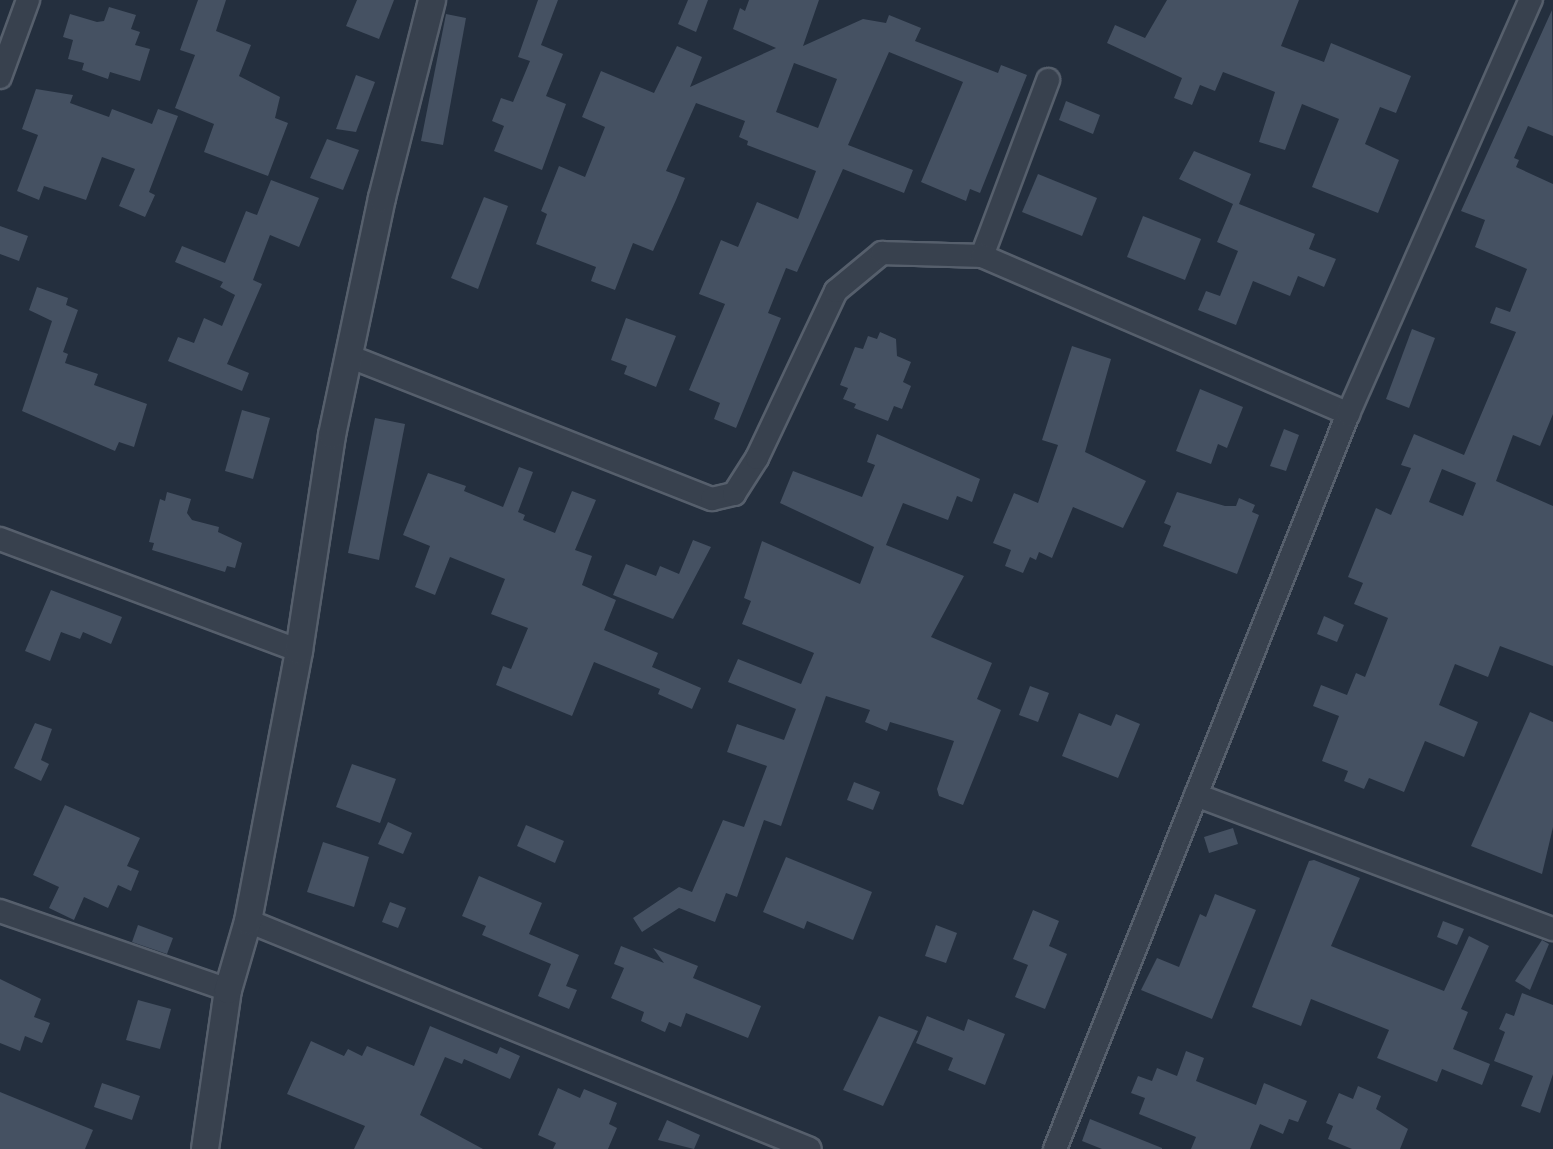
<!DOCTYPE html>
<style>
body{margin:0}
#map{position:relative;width:1553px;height:1149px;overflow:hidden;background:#242f3e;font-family:"Sofia Sans Condensed",sans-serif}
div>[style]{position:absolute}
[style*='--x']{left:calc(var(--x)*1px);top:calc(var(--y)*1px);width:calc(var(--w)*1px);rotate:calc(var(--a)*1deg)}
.building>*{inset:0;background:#455162}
.roads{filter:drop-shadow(2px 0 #565f6c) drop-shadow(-2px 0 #565f6c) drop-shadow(0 2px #565f6c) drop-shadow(0 -2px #565f6c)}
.minor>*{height:22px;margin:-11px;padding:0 11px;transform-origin:11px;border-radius:11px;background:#38414e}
.tertiary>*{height:26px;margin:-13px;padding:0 13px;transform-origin:13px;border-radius:13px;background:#38414e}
span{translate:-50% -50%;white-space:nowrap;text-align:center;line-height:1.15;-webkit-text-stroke:6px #1d2633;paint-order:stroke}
</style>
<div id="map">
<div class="building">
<i style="clip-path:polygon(198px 0,226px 0,216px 31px,251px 45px,239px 76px,280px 97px,275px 118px,288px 123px,268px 176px,204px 152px,214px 124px,175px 108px,195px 55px,180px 50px)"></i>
<i style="clip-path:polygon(357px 0,394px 0,379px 39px,346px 26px)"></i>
<i style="clip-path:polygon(538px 0,558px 0,541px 45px,563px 54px,546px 96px,566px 104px,542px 170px,494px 151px,504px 126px,492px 121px,501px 98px,513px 102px,530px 61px,518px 57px)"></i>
<i style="clip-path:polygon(688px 0,708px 0,696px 32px,678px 24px)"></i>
<i style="clip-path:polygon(evenodd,749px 0,819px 0,803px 46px,863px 19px,886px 23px,889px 15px,921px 28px,915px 41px,998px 73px,1001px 65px,1027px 75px,980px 193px,970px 189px,966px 201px,921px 182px,963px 82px,889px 52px,848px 145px,913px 170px,904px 193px,843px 169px,797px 272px,786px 268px,768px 313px,781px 318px,736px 428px,714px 419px,720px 403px,689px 390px,725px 304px,699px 294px,721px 240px,738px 247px,757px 202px,798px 219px,816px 171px,747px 145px,748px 141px,739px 137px,745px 121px,696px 103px,666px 171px,685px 178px,676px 200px,653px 251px,633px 243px,615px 290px,591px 281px,596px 267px,536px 244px,547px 214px,541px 211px,559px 166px,585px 177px,605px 127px,582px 117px,601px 71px,654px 93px,677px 46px,702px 57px,690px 87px,776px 48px,733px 29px,740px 8px,745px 11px,749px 0,794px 63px,837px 79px,818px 128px,776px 112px,794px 63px)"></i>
<i style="clip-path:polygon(1167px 0,1299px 0,1281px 46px,1324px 62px,1331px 43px,1411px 76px,1396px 113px,1380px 107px,1365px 144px,1399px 160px,1378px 213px,1312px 187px,1339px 119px,1302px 104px,1285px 150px,1259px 142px,1275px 92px,1223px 72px,1215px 91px,1200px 85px,1192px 105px,1174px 98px,1182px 78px,1107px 43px,1115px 25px,1145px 38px)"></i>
<i style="clip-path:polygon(109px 7px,136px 15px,131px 29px,140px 32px,135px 45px,150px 49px,140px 81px,110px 72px,108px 79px,82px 70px,84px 63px,68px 59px,73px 40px,63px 37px,70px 14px,97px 22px,104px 21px)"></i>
<i style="clip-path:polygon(evenodd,1552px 10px,1553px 136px,1528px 126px,1514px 158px,1519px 160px,1516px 167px,1553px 184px,1553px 414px,1540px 446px,1513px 435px,1496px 481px,1553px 506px,1553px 666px,1500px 646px,1488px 677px,1455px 664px,1439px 705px,1478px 722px,1464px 757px,1425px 741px,1404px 792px,1369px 778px,1364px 789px,1344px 781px,1348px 771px,1322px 761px,1339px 716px,1313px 706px,1321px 685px,1347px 695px,1356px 673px,1365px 677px,1388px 618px,1354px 604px,1363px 583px,1348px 577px,1376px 508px,1391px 515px,1411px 468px,1401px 465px,1414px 434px,1464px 455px,1516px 332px,1490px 323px,1496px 307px,1510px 312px,1527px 269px,1475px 247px,1485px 220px,1461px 211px,1552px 10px,1442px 469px,1476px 483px,1463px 516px,1429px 502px,1442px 469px)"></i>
<i style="clip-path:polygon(446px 14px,466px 18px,443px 145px,421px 141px)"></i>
<i style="clip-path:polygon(356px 75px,375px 82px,356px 132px,336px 129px)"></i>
<i style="clip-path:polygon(36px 89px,73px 95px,70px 103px,109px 117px,112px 109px,152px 124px,158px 109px,178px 116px,149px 192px,155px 195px,145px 217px,119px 206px,135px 169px,102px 157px,86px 200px,44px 186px,39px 200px,17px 191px,38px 135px,22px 129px)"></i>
<i style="clip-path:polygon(1066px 101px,1100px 115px,1093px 134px,1059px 120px)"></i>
<i style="clip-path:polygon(327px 139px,359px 150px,343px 190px,310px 178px)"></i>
<i style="clip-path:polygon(1194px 151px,1251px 174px,1239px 204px,1315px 234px,1309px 249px,1336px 259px,1324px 287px,1298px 276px,1290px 296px,1253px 281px,1236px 325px,1198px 310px,1206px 291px,1220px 296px,1238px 251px,1217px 242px,1233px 204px,1179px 179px)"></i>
<i style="clip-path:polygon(1038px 174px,1097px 198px,1082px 236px,1022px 212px)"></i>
<i style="clip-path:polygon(271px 180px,319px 198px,299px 247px,270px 235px,253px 280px,262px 284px,227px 364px,249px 373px,242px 391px,168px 361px,178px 337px,194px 343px,204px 318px,222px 326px,235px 295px,220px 287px,223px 282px,175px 262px,182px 246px,225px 263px,246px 211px,257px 215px)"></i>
<i style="clip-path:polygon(484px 197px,508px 206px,478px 289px,451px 278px)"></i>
<i style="clip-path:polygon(1143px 216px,1201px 239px,1185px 280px,1127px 257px)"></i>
<i style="clip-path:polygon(0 226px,28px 236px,19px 261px,0 254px)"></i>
<i style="clip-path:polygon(37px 287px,68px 298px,66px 305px,78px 310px,63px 352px,68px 354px,65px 363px,98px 374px,94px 385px,147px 404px,134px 447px,119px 442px,115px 451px,22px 411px,52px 321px,29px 310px)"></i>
<i style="clip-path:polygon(626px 318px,676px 336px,656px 387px,624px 374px,627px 366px,611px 360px)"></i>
<i style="clip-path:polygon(1412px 329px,1435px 338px,1409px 408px,1386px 399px)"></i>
<i style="clip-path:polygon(880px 332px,896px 339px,897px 356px,911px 362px,903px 382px,911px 386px,902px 409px,894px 406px,888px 421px,854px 408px,856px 404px,843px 399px,848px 388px,840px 385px,855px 347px,863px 349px,868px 336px,877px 339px)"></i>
<i style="clip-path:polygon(1072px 346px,1111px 359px,1085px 452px,1146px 481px,1123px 528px,1073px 507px,1052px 558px,1039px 552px,1036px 560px,1030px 557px,1023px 573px,1005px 566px,1011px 550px,993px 543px,1014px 493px,1038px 503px,1058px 445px,1042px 440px)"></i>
<i style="clip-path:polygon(1200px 389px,1243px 407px,1227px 448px,1218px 444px,1211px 464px,1176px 451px)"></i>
<i style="clip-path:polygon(242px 410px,270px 418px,253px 479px,225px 471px)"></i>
<i style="clip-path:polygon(375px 418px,405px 424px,379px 560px,348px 553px)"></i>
<i style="clip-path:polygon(1284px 429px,1299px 435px,1286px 471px,1270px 466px)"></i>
<i style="clip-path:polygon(877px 434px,980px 479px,972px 502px,957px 496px,948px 520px,903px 503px,886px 545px,964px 576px,931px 637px,992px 663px,977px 699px,1001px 710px,963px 805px,939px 796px,937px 789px,954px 741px,890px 722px,887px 731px,865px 722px,870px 710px,826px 696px,781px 826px,764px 820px,737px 897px,726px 893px,715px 922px,679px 908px,642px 932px,633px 918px,679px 887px,692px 892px,723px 820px,744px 827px,767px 766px,727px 752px,737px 724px,784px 740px,796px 709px,728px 682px,738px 659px,801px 684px,814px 653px,742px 624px,751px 601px,744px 598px,762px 541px,860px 584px,874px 547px,780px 503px,793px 471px,862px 497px,875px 465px,867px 462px)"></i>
<i style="clip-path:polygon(519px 467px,533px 472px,518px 512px,525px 515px,523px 520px,555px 533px,572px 491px,596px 500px,575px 550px,592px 556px,582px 585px,616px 600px,604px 630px,658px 653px,652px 667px,701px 688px,692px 709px,658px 694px,660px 689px,594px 662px,572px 716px,496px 685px,503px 666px,511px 669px,528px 628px,491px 614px,505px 579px,450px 557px,435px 595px,415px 587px,430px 546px,403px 535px,428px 473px,466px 486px,464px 491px,503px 507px)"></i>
<i style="clip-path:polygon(167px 492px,191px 499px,187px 513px,192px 520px,219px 527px,218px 532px,242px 543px,235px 568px,227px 566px,225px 572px,152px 550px,154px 543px,149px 542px,160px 499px,165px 501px)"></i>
<i style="clip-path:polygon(1177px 492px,1225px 506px,1236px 506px,1239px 498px,1255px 505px,1252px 512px,1259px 515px,1237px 574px,1163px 546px,1171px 526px,1164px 523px)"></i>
<i style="clip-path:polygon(693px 540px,711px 547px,673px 619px,613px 595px,626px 564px,656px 576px,660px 566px,679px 574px)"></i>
<i style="clip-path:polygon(51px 590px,122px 617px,111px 644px,83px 632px,80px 639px,61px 632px,50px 661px,25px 651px)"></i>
<i style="clip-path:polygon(1324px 616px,1344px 625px,1337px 642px,1317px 634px)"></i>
<i style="clip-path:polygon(1030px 686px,1049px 693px,1038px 722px,1019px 715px)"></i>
<i style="clip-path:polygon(1530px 712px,1553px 722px,1553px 827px,1542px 874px,1471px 846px)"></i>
<i style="clip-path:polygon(1079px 713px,1111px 726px,1116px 714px,1140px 724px,1118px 778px,1062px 756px)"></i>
<i style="clip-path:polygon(35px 723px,52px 729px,41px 760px,49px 764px,41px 781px,14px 768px)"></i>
<i style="clip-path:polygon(352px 764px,396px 779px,380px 823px,336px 807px)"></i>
<i style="clip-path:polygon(854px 782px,880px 792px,873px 810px,847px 800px)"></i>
<i style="clip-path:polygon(65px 805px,140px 838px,127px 866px,139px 871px,131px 891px,118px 885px,108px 908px,84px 897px,74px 920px,49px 908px,59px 887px,33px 875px)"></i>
<i style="clip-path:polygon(388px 822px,412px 833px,403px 854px,378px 844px)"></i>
<i style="clip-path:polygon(526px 825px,564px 841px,555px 863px,517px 846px)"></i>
<i style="clip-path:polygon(1233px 828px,1238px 844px,1209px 853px,1204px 837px)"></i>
<i style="clip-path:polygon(323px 842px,369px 857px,354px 907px,307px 892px)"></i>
<i style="clip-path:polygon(786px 857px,872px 892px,853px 940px,807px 921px,804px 929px,763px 912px)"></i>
<i style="clip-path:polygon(1314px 860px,1360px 878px,1331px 946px,1444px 991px,1469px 936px,1489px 946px,1461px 1009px,1468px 1012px,1453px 1049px,1490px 1064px,1482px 1085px,1442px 1069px,1437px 1082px,1377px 1058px,1389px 1030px,1311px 999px,1301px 1026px,1252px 1007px,1309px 861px)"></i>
<i style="clip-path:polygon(479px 876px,542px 903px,529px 934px,579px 955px,566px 986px,577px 990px,569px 1009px,538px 996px,551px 964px,482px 935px,486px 926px,462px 916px)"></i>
<i style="clip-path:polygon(1215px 894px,1256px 910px,1212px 1019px,1141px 990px,1157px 958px,1179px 967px,1200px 914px,1206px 917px)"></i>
<i style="clip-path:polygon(390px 902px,406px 908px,398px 928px,382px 922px)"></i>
<i style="clip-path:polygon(1033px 910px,1059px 921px,1049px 946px,1067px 954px,1045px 1009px,1015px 997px,1028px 965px,1013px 959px)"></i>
<i style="clip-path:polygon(1443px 921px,1464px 929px,1457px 945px,1437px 937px)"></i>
<i style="clip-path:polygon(138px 925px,173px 938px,167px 954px,132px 942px)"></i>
<i style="clip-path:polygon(936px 925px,957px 933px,946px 963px,925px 956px)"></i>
<i style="clip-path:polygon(1542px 940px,1549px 944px,1530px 990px,1515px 981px)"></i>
<i style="clip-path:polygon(621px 946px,664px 963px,653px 948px,698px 966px,693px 978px,761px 1006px,748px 1038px,686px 1013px,681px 1027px,669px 1022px,665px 1032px,641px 1021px,644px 1012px,611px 998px,624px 968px,614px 964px)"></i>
<i style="clip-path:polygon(0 979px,41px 999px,34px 1017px,50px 1023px,42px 1043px,25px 1036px,20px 1051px,0 1043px)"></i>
<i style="clip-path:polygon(1522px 993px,1553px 1005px,1553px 1074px,1540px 1113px,1521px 1106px,1533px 1076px,1494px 1061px,1505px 1032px,1499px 1029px,1506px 1013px,1514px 1016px)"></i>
<i style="clip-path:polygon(138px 1000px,171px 1009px,160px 1049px,126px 1040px)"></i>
<i style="clip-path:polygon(879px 1016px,918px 1031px,883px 1106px,843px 1090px)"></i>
<i style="clip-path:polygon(927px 1016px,964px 1031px,968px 1019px,1005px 1034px,985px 1085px,948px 1070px,953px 1058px,916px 1043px)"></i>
<i style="clip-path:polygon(430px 1026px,497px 1054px,500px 1047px,520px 1056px,510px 1079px,464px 1059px,462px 1064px,445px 1057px,420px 1115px,483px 1149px,354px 1149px,365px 1126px,287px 1094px,311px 1041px,344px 1056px,348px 1049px,362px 1056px,367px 1046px,414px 1066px)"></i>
<i style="clip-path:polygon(1186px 1051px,1204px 1058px,1196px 1081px,1256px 1105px,1264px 1083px,1307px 1101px,1298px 1122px,1289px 1119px,1283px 1134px,1260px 1124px,1250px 1149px,1191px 1149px,1196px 1137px,1139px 1114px,1145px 1098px,1131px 1093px,1138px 1076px,1152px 1081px,1157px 1068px,1177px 1076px)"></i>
<i style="clip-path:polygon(102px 1083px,140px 1096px,132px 1120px,94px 1107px)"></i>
<i style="clip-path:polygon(1358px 1086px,1381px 1096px,1376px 1109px,1408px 1129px,1400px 1149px,1352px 1149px,1328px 1139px,1333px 1126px,1326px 1123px,1339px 1093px,1353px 1099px)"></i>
<i style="clip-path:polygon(558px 1088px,580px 1098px,584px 1089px,617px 1103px,609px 1124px,617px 1128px,608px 1149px,553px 1149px,556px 1143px,538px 1135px)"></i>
<i style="clip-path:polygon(0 1092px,93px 1130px,85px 1149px,0 1149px)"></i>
<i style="clip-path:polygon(1090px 1119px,1162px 1148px,1162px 1149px,1102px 1149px,1082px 1141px)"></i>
<i style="clip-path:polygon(667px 1120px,700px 1135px,694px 1149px,658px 1140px)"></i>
</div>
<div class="roads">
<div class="minor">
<i style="--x:0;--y:77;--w:82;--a:-70"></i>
<i style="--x:982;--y:256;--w:188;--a:-69.4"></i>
<i style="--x:351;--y:357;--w:388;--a:21.5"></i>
<i style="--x:712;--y:499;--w:23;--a:-13"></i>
<i style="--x:734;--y:494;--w:43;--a:-57.4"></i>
<i style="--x:757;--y:458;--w:185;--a:-64.7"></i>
<i style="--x:836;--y:291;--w:60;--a:-39.6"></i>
<i style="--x:882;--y:253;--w:100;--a:1.7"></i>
<i style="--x:982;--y:256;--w:399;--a:23.3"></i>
<i style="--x:0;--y:539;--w:319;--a:20.5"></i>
<i style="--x:1196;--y:795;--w:381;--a:20.6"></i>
<i style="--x:0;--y:911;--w:241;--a:19.1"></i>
<i style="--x:248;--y:921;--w:606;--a:22.08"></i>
<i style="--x:1055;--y:1149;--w:791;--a:-68.27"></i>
<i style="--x:1348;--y:414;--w:453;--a:-66.2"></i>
</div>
<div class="tertiary">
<i style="--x:205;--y:1149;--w:161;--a:-81.8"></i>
<i style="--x:228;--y:990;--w:72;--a:-73.8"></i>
<i style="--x:248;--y:921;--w:275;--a:-79.3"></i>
<i style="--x:299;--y:651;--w:219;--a:-81.3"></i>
<i style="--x:332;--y:435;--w:242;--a:-78.1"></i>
<i style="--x:382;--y:198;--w:204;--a:-75.8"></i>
</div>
</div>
</div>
